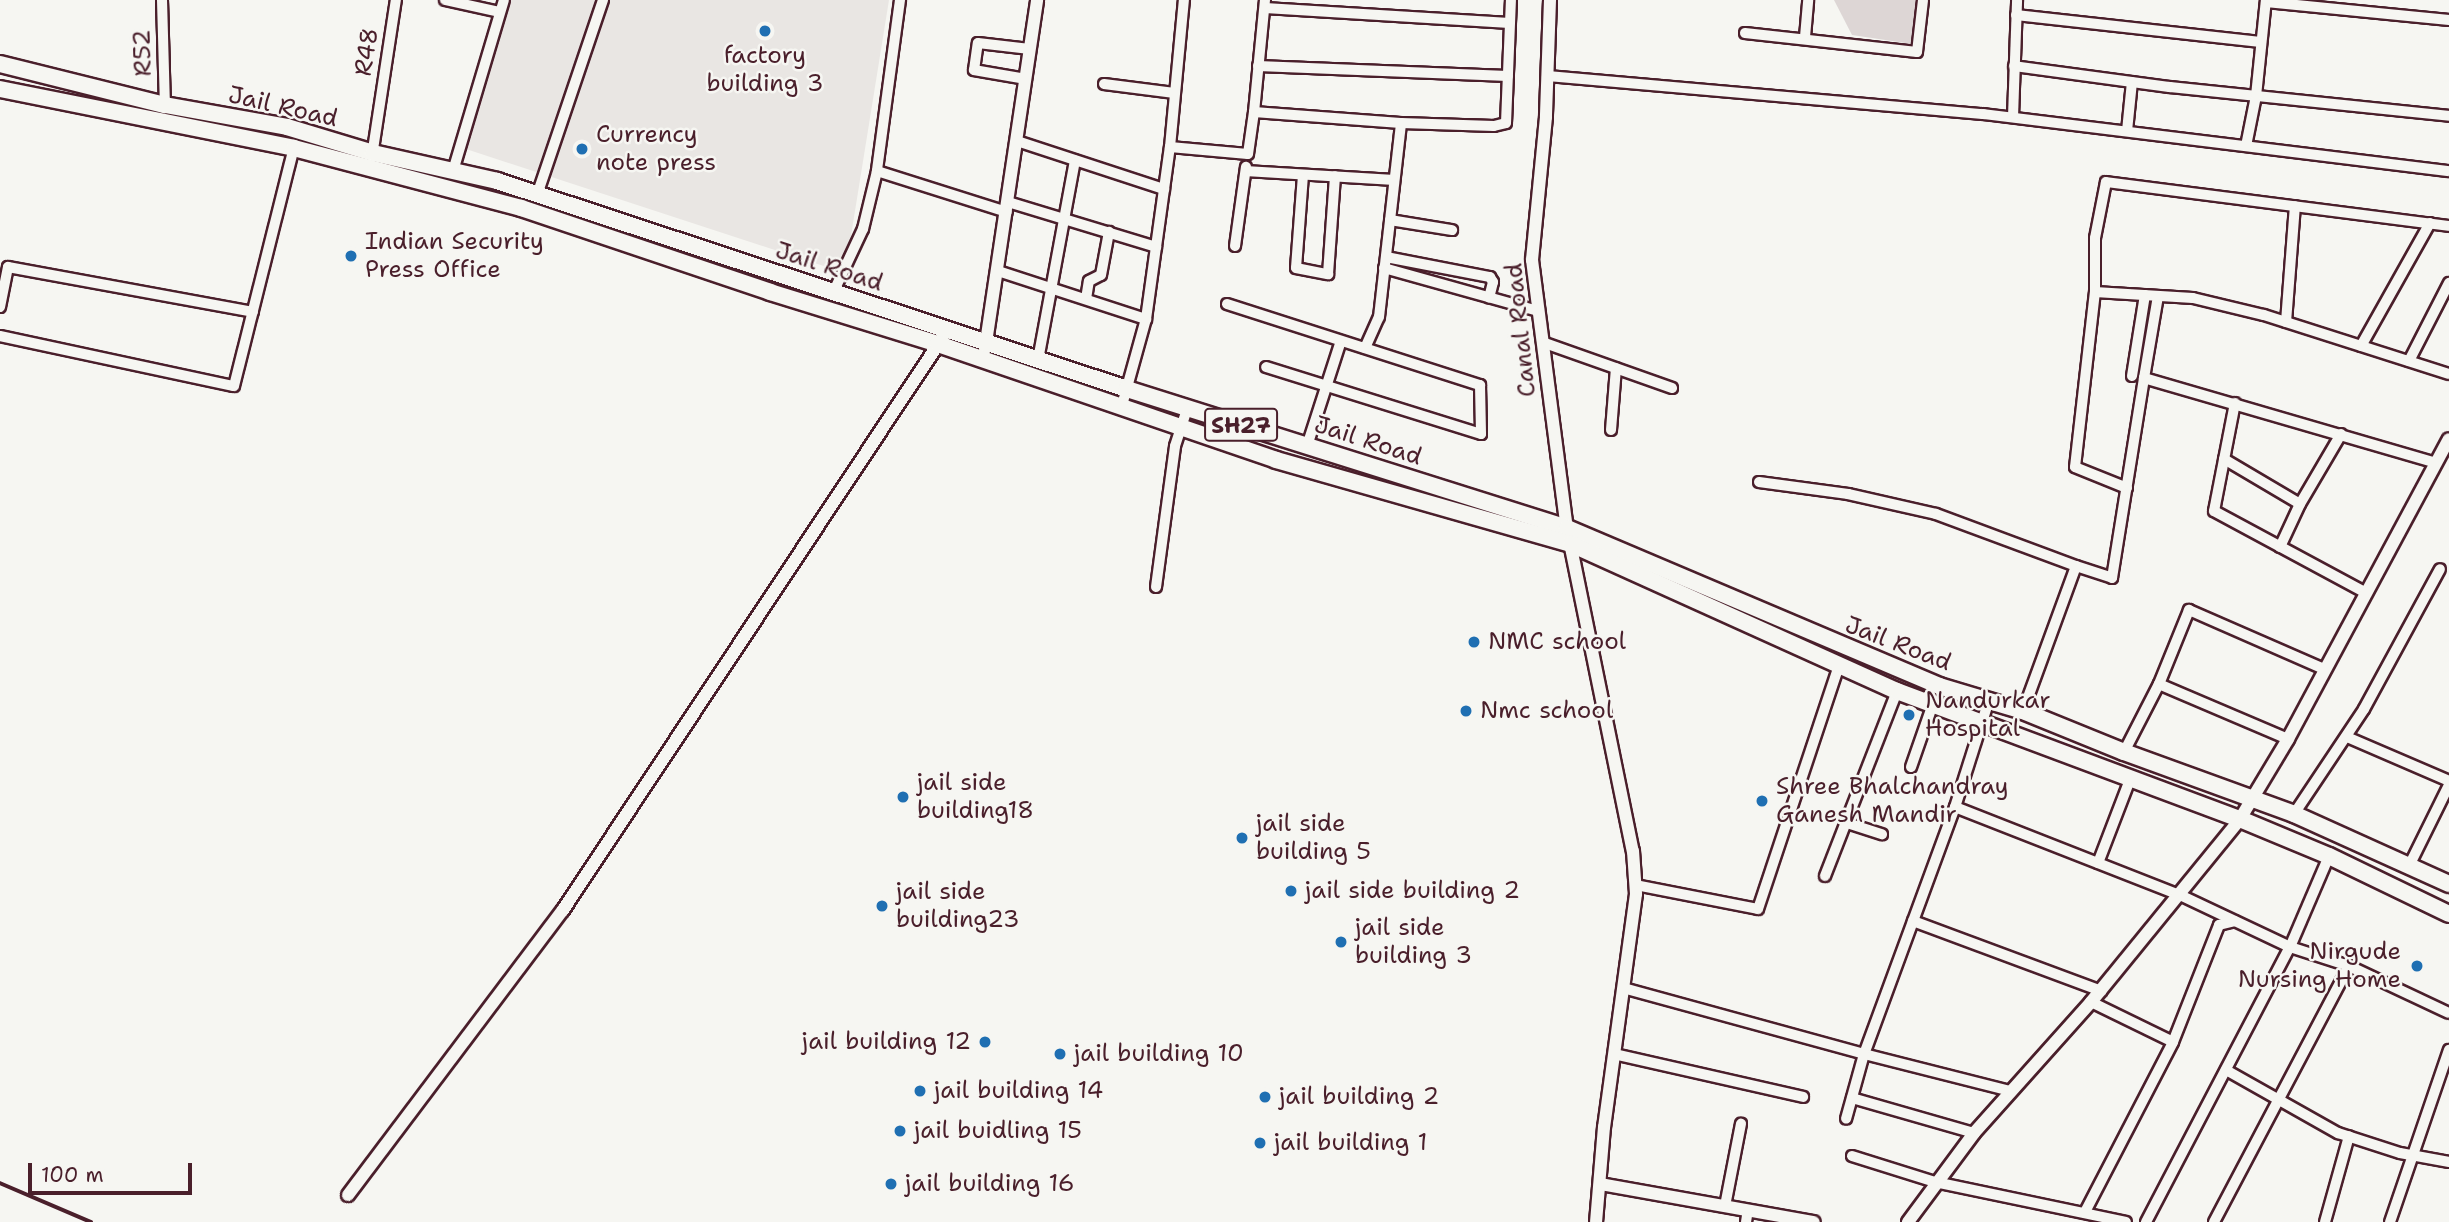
<!DOCTYPE html>
<style>
body{margin:0}
#map{position:relative;width:2449px;height:1222px;overflow:hidden;background:#f6f6f2;font-family:"Shantell Sans",sans-serif}
div>[style]{position:absolute}
[style*='--x']{left:calc(var(--x)*1px);top:calc(var(--y)*1px);width:calc(var(--w)*1px);rotate:calc(var(--a)*1deg)}
.built>*{inset:0;background:#e9e6e3}
.green>*{inset:0;background:#ddd6d5}
.roads{filter:drop-shadow(2px 0 #4a1f2b) drop-shadow(-2px 0 #4a1f2b) drop-shadow(0 2px #4a1f2b) drop-shadow(0 -2px #4a1f2b)}
.minor>*{height:10px;margin:-5px;padding:0 5px;transform-origin:5px;border-radius:5px;background:#f6f6f2}
.tertiary>*{height:12px;margin:-6px;padding:0 6px;transform-origin:6px;border-radius:6px;background:#f6f6f2}
.primary>*{height:16px;margin:-8px;padding:0 8px;transform-origin:8px;border-radius:8px;background:#f6f6f2}
.rail>*{height:3.5px;margin:-1.75px;padding:0 1.75px;transform-origin:1.75px;border-radius:1.75px;background:#4a1f2b}
.dots>*{width:19px;height:19px;translate:-50% -50%;box-sizing:border-box;border:4px solid #f6f6f2;border-radius:50%}
span{translate:-50% -50%;white-space:nowrap;text-align:center;line-height:1.15;-webkit-text-stroke:5px #f6f6f2;paint-order:stroke}
.shield-label span{padding:2px 5px;background:#f6f6f2;border:2px solid;border-radius:5px;-webkit-text-stroke-width:0}
.shield-label{font-size:23px;color:#4a1f2b;font-weight:700}
.street-label{font-size:24px;color:#4a1f2b}
.poi-label{font-size:24px;color:#4a1f2b}
.left{translate:0 -50%;text-align:left}
.right{translate:-100% -50%;text-align:right}
.scale{position:absolute;left:28px;top:1163px;width:164px;height:32px;box-sizing:border-box;border:4px solid #4a1f2b;border-top:0;padding-left:9px;font-size:21px;line-height:24px;white-space:nowrap;color:#4a1f2b;-webkit-text-stroke:5px #f6f6f2;paint-order:stroke}
</style>
<div id="map">
<div class="built">
<i style="clip-path:polygon(507px 0,889px 0,845px 273px,466px 149px)"></i>
</div>
<div class="green">
<i style="clip-path:polygon(1834px 0,1916px 0,1912px 44px,1852px 35px)"></i>
</div>
<div class="roads">
<div class="minor">
<i style="--x:162;--y:0;--w:105;--a:88.4"></i>
<i style="--x:445;--y:0;--w:55;--a:12.5"></i>
<i style="--x:900;--y:0;--w:173;--a:97.7"></i>
<i style="--x:877;--y:171;--w:136;--a:17.5"></i>
<i style="--x:2266;--y:2;--w:184;--a:5.6"></i>
<i style="--x:1265;--y:8;--w:245;--a:3.5"></i>
<i style="--x:2016;--y:15;--w:246;--a:6.3"></i>
<i style="--x:1745;--y:33;--w:173;--a:6.3"></i>
<i style="--x:1917;--y:52;--w:52;--a:-83.4"></i>
<i style="--x:1805;--y:37;--w:37;--a:-85"></i>
<i style="--x:1258;--y:66;--w:250;--a:2.3"></i>
<i style="--x:2014;--y:66;--w:157;--a:7.7"></i>
<i style="--x:2170;--y:87;--w:281;--a:5.9"></i>
<i style="--x:1547;--y:76;--w:438;--a:5"></i>
<i style="--x:1983;--y:114;--w:469;--a:7"></i>
<i style="--x:1026;--y:79;--w:53;--a:-170.2"></i>
<i style="--x:974;--y:70;--w:27;--a:-82"></i>
<i style="--x:978;--y:43;--w:52;--a:6.6"></i>
<i style="--x:1104;--y:84;--w:71;--a:7.3"></i>
<i style="--x:1254;--y:112;--w:113;--a:-84.4"></i>
<i style="--x:2013;--y:117;--w:117;--a:-88"></i>
<i style="--x:2127;--y:131;--w:49;--a:-84.2"></i>
<i style="--x:1017;--y:141;--w:155;--a:18.1"></i>
<i style="--x:2246;--y:146;--w:51;--a:-78.7"></i>
<i style="--x:2256;--y:96;--w:97;--a:-84.1"></i>
<i style="--x:1170;--y:147;--w:148;--a:-84.6"></i>
<i style="--x:372;--y:156;--w:158;--a:-81.3"></i>
<i style="--x:453;--y:171;--w:178;--a:-73.4"></i>
<i style="--x:1246;--y:171;--w:148;--a:3.5"></i>
<i style="--x:1303;--y:175;--w:93;--a:94.3"></i>
<i style="--x:1296;--y:268;--w:33;--a:11"></i>
<i style="--x:1328;--y:274;--w:98;--a:-85.9"></i>
<i style="--x:537;--y:195;--w:206;--a:-71.3"></i>
<i style="--x:1008;--y:202;--w:155;--a:16.9"></i>
<i style="--x:1390;--y:220;--w:63;--a:9.2"></i>
<i style="--x:1235;--y:246;--w:80;--a:-82.1"></i>
<i style="--x:1386;--y:257;--w:106;--a:10.9"></i>
<i style="--x:1490;--y:277;--w:6;--a:59"></i>
<i style="--x:1493;--y:282;--w:16;--a:104"></i>
<i style="--x:1384;--y:268;--w:160;--a:15.6"></i>
<i style="--x:998;--y:271;--w:156;--a:18"></i>
<i style="--x:2095;--y:292;--w:98;--a:3.5"></i>
<i style="--x:2193;--y:298;--w:73;--a:13.5"></i>
<i style="--x:2264;--y:315;--w:194;--a:17.7"></i>
<i style="--x:833;--y:293;--w:71;--a:-64.9"></i>
<i style="--x:863;--y:229;--w:60;--a:-76.4"></i>
<i style="--x:1086;--y:299;--w:18;--a:-81"></i>
<i style="--x:1089;--y:281;--w:13;--a:-27"></i>
<i style="--x:1101;--y:275;--w:44;--a:-79.5"></i>
<i style="--x:1227;--y:304;--w:266;--a:17.8"></i>
<i style="--x:1480;--y:385;--w:49;--a:88.8"></i>
<i style="--x:1481;--y:434;--w:225;--a:-162.7"></i>
<i style="--x:0;--y:307;--w:41;--a:-78.7"></i>
<i style="--x:8;--y:267;--w:249;--a:10.4"></i>
<i style="--x:2286;--y:322;--w:116;--a:-85.6"></i>
<i style="--x:0;--y:336;--w:239;--a:12.1"></i>
<i style="--x:234;--y:386;--w:245;--a:-75.9"></i>
<i style="--x:1542;--y:342;--w:138;--a:19.5"></i>
<i style="--x:2361;--y:346;--w:141;--a:-60.7"></i>
<i style="--x:1365;--y:348;--w:34;--a:-66"></i>
<i style="--x:1379;--y:317;--w:195;--a:-83.5"></i>
<i style="--x:1038;--y:360;--w:203;--a:-79.5"></i>
<i style="--x:2409;--y:361;--w:88;--a:-62.9"></i>
<i style="--x:2132;--y:376;--w:82;--a:-80.9"></i>
<i style="--x:2144;--y:378;--w:83;--a:-80.3"></i>
<i style="--x:2235;--y:403;--w:110;--a:101"></i>
<i style="--x:2214;--y:511;--w:173;--a:28.3"></i>
<i style="--x:1121;--y:409;--w:93;--a:-74.5"></i>
<i style="--x:1146;--y:319;--w:174;--a:-82.1"></i>
<i style="--x:1170;--y:147;--w:78;--a:5.1"></i>
<i style="--x:1248;--y:154;--w:42;--a:-81.9"></i>
<i style="--x:1254;--y:112;--w:147;--a:4.3"></i>
<i style="--x:1401;--y:123;--w:93;--a:1.8"></i>
<i style="--x:1494;--y:126;--w:12;--a:-14"></i>
<i style="--x:1506;--y:123;--w:123;--a:-87.7"></i>
<i style="--x:1611;--y:430;--w:62;--a:-85.4"></i>
<i style="--x:1307;--y:446;--w:110;--a:-72.1"></i>
<i style="--x:2224;--y:459;--w:88;--a:30.6"></i>
<i style="--x:2300;--y:504;--w:81;--a:-59.6"></i>
<i style="--x:1759;--y:482;--w:90;--a:7.7"></i>
<i style="--x:1848;--y:494;--w:90;--a:12.8"></i>
<i style="--x:1936;--y:514;--w:149;--a:20.4"></i>
<i style="--x:2127;--y:488;--w:56;--a:-158"></i>
<i style="--x:2075;--y:467;--w:176;--a:-83.5"></i>
<i style="--x:2095;--y:292;--w:54;--a:-90"></i>
<i style="--x:2095;--y:238;--w:57;--a:-78.9"></i>
<i style="--x:2106;--y:182;--w:346;--a:7.3"></i>
<i style="--x:2280;--y:547;--w:47;--a:-65.1"></i>
<i style="--x:1156;--y:587;--w:142;--a:-82.3"></i>
<i style="--x:1175;--y:446;--w:40;--a:-72"></i>
<i style="--x:2159;--y:684;--w:140;--a:23.1"></i>
<i style="--x:1989;--y:700;--w:112;--a:107.6"></i>
<i style="--x:1955;--y:807;--w:263;--a:110.2"></i>
<i style="--x:1864;--y:1054;--w:151;--a:14.2"></i>
<i style="--x:2023;--y:711;--w:154;--a:-69.9"></i>
<i style="--x:2076;--y:566;--w:38;--a:18"></i>
<i style="--x:2112;--y:578;--w:203;--a:-80.9"></i>
<i style="--x:2144;--y:378;--w:304;--a:16.2"></i>
<i style="--x:2347;--y:737;--w:111;--a:23.3"></i>
<i style="--x:2124;--y:752;--w:76;--a:-62.8"></i>
<i style="--x:2159;--y:684;--w:80;--a:-67.9"></i>
<i style="--x:2189;--y:610;--w:147;--a:23.6"></i>
<i style="--x:1911;--y:767;--w:67;--a:-70.8"></i>
<i style="--x:1955;--y:807;--w:242;--a:21.4"></i>
<i style="--x:2180;--y:895;--w:122;--a:25.3"></i>
<i style="--x:2290;--y:947;--w:62;--a:17.9"></i>
<i style="--x:2349;--y:966;--w:110;--a:25.2"></i>
<i style="--x:2294;--y:814;--w:126;--a:-56.3"></i>
<i style="--x:2364;--y:709;--w:159;--a:-61.5"></i>
<i style="--x:1844;--y:822;--w:40;--a:18"></i>
<i style="--x:2098;--y:863;--w:92;--a:-69"></i>
<i style="--x:2409;--y:866;--w:90;--a:-63.7"></i>
<i style="--x:1825;--y:876;--w:199;--a:-68.7"></i>
<i style="--x:1636;--y:885;--w:124;--a:11.1"></i>
<i style="--x:1758;--y:909;--w:257;--a:-71.6"></i>
<i style="--x:1913;--y:921;--w:201;--a:20.4"></i>
<i style="--x:1623;--y:988;--w:250;--a:15.3"></i>
<i style="--x:1864;--y:1054;--w:67;--a:105.5"></i>
<i style="--x:2091;--y:1002;--w:91;--a:26"></i>
<i style="--x:1614;--y:1054;--w:194;--a:12.8"></i>
<i style="--x:2226;--y:1070;--w:129;--a:29.4"></i>
<i style="--x:2338;--y:1133;--w:65;--a:17.9"></i>
<i style="--x:2400;--y:1153;--w:50;--a:10.4"></i>
<i style="--x:1852;--y:1098;--w:127;--a:16"></i>
<i style="--x:1852;--y:1156;--w:87;--a:17.4"></i>
<i style="--x:1935;--y:1182;--w:195;--a:11.8"></i>
<i style="--x:1725;--y:1206;--w:84;--a:-79"></i>
<i style="--x:2085;--y:1212;--w:191;--a:-62.6"></i>
<i style="--x:2173;--y:1042;--w:126;--a:-68.5"></i>
<i style="--x:2219;--y:925;--w:16;--a:-14"></i>
<i style="--x:1746;--y:1222;--w:12;--a:-81"></i>
<i style="--x:2146;--y:1222;--w:310;--a:-62.4"></i>
<i style="--x:2290;--y:947;--w:99;--a:-66.8"></i>
<i style="--x:2214;--y:1222;--w:289;--a:-62.2"></i>
<i style="--x:2325;--y:1222;--w:89;--a:-74.4"></i>
<i style="--x:2390;--y:1222;--w:182;--a:-71.1"></i>
</div>
<div class="tertiary">
<i style="--x:1550;--y:0;--w:117;--a:92"></i>
<i style="--x:1546;--y:117;--w:144;--a:95.6"></i>
<i style="--x:1532;--y:260;--w:270;--a:82.6"></i>
<i style="--x:1567;--y:528;--w:330;--a:78.5"></i>
<i style="--x:1633;--y:851;--w:43;--a:86"></i>
<i style="--x:1636;--y:894;--w:235;--a:97.8"></i>
<i style="--x:1604;--y:1127;--w:95;--a:94.8"></i>
<i style="--x:985;--y:349;--w:353;--a:-81.5"></i>
<i style="--x:1600;--y:1184;--w:217;--a:10.1"></i>
<i style="--x:348;--y:1195;--w:357;--a:-53"></i>
<i style="--x:563;--y:910;--w:688;--a:-56.45"></i>
<i style="--x:1908;--y:1222;--w:111;--a:-53.4"></i>
<i style="--x:1974;--y:1133;--w:176;--a:-48.2"></i>
<i style="--x:2091;--y:1002;--w:236;--a:-50.8"></i>
<i style="--x:2240;--y:819;--w:93;--a:-59"></i>
<i style="--x:2288;--y:739;--w:340;--a:-61.8"></i>
</div>
<div class="primary">
<i style="--x:0;--y:64;--w:170;--a:14"></i>
<i style="--x:165;--y:105;--w:124;--a:10.2"></i>
<i style="--x:287;--y:127;--w:90;--a:16.8"></i>
<i style="--x:373;--y:153;--w:127;--a:12.7"></i>
<i style="--x:497;--y:181;--w:663;--a:18.27"></i>
<i style="--x:1127;--y:389;--w:461;--a:17.5"></i>
<i style="--x:1567;--y:528;--w:404;--a:23"></i>
<i style="--x:1939;--y:686;--w:88;--a:16.6"></i>
<i style="--x:2023;--y:711;--w:109;--a:22.1"></i>
<i style="--x:2124;--y:752;--w:181;--a:20"></i>
<i style="--x:2294;--y:814;--w:170;--a:24.3"></i>
<i style="--x:0;--y:89;--w:300;--a:11.3"></i>
<i style="--x:294;--y:148;--w:235;--a:14.8"></i>
<i style="--x:521;--y:208;--w:263;--a:18.6"></i>
<i style="--x:770;--y:292;--w:176;--a:17.2"></i>
<i style="--x:938;--y:344;--w:357;--a:18.9"></i>
<i style="--x:1276;--y:460;--w:307;--a:15.9"></i>
<i style="--x:1571;--y:544;--w:358;--a:24.3"></i>
<i style="--x:1897;--y:691;--w:366;--a:20.5"></i>
<i style="--x:2240;--y:819;--w:96;--a:22.6"></i>
<i style="--x:2329;--y:856;--w:133;--a:25.8"></i>
</div>
</div>
<div class="rail">
<i style="--x:0;--y:1183;--w:99;--a:23.2"></i>
</div>
<div class="dots">
<i style="left:765px;top:31px;background:#1f6fb2"></i>
<i style="left:582px;top:149px;background:#1f6fb2"></i>
<i style="left:351px;top:256px;background:#1f6fb2"></i>
<i style="left:1474px;top:642px;background:#1f6fb2"></i>
<i style="left:1466px;top:711px;background:#1f6fb2"></i>
<i style="left:1909px;top:715px;background:#1f6fb2"></i>
<i style="left:903px;top:797px;background:#1f6fb2"></i>
<i style="left:1762px;top:801px;background:#1f6fb2"></i>
<i style="left:1242px;top:838px;background:#1f6fb2"></i>
<i style="left:1291px;top:891px;background:#1f6fb2"></i>
<i style="left:882px;top:906px;background:#1f6fb2"></i>
<i style="left:1341px;top:942px;background:#1f6fb2"></i>
<i style="left:2417px;top:966px;background:#1f6fb2"></i>
<i style="left:985px;top:1042px;background:#1f6fb2"></i>
<i style="left:1060px;top:1054px;background:#1f6fb2"></i>
<i style="left:920px;top:1091px;background:#1f6fb2"></i>
<i style="left:1265px;top:1097px;background:#1f6fb2"></i>
<i style="left:900px;top:1131px;background:#1f6fb2"></i>
<i style="left:1260px;top:1143px;background:#1f6fb2"></i>
<i style="left:891px;top:1184px;background:#1f6fb2"></i>
</div>
<div class="shield-label">
<span style="left:1241px;top:425px">SH27</span>
</div>
<div class="street-label">
<span style="left:367px;top:52px;rotate:-81deg">R48</span>
<span style="left:143px;top:53px;rotate:-92deg">R52</span>
<span style="left:283px;top:107px;rotate:13deg">Jail Road</span>
<span style="left:829px;top:267px;rotate:18deg">Jail Road</span>
<span style="left:1521px;top:330px;rotate:-96deg">Canal Road</span>
<span style="left:1368px;top:441px;rotate:18deg">Jail Road</span>
<span style="left:1898px;top:644px;rotate:21deg">Jail Road</span>
</div>
<div class="poi-label">
<span style="left:765px;top:70px">factory<br>building 3</span>
<span class="left" style="left:596px;top:149px">Currency<br>note press</span>
<span class="left" style="left:365px;top:256px">Indian Security<br>Press Office</span>
<span class="left" style="left:1488px;top:642px">NMC school</span>
<span class="left" style="left:1925px;top:715px">Nandurkar<br>Hospital</span>
<span class="left" style="left:1480px;top:711px">Nmc school</span>
<span class="left" style="left:917px;top:797px">jail side<br>building18</span>
<span class="left" style="left:1776px;top:801px">Shree Bhalchandray<br>Ganesh Mandir</span>
<span class="left" style="left:1256px;top:838px">jail side<br>building 5</span>
<span class="left" style="left:1305px;top:891px">jail side building 2</span>
<span class="left" style="left:896px;top:906px">jail side<br>building23</span>
<span class="left" style="left:1355px;top:942px">jail side<br>building 3</span>
<span class="right" style="left:2401px;top:966px">Nirgude<br>Nursing Home</span>
<span class="right" style="left:971px;top:1042px">jail building 12</span>
<span class="left" style="left:1074px;top:1054px">jail building 10</span>
<span class="left" style="left:934px;top:1091px">jail building 14</span>
<span class="left" style="left:1279px;top:1097px">jail building 2</span>
<span class="left" style="left:914px;top:1131px">jail buidling 15</span>
<span class="left" style="left:1274px;top:1143px">jail building 1</span>
<span class="left" style="left:905px;top:1184px">jail building 16</span>
</div>
<div class="scale">100 m</div>
</div>
